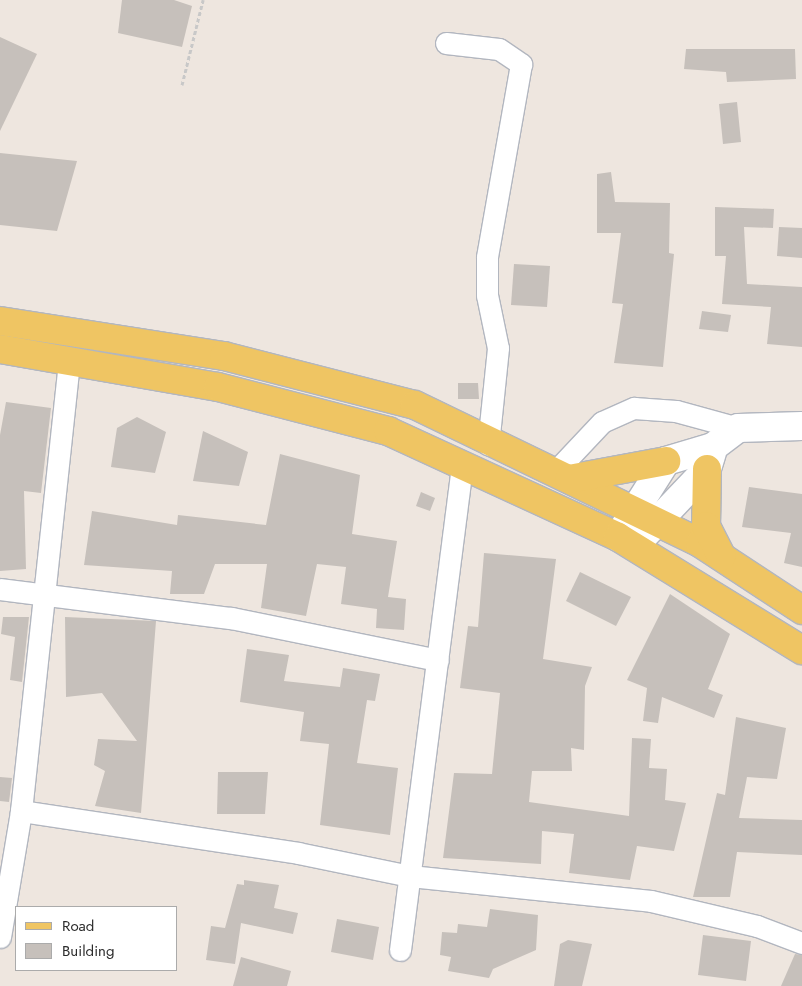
<!DOCTYPE html>
<style>
body{margin:0}
#map{position:relative;width:802px;height:986px;overflow:hidden;background:#eee6df;font-family:Jost,sans-serif}
div>[style]{position:absolute}
[style*='--x']{left:calc(var(--x)*1px);top:calc(var(--y)*1px);width:calc(var(--w)*1px);rotate:calc(var(--a)*1deg)}
.building>*{inset:0;background:#c6c0bb}
.path>*{height:3px;margin-top:-1.5px;transform-origin:0;background:repeating-linear-gradient(90deg,#c8c8c8 0 4px,transparent 0 6.5px)}
.roads{filter:drop-shadow(1px 0 #b2b6bf) drop-shadow(-1px 0 #b2b6bf) drop-shadow(0 1px #b2b6bf) drop-shadow(0 -1px #b2b6bf)}
.street>*{height:21px;margin:-10.5px;padding:0 10.5px;transform-origin:10.5px;border-radius:10.5px;background:#fff}
.secondary>*{height:28px;margin:-14px;padding:0 14px;transform-origin:14px;border-radius:14px;background:#fff}
.primary>*{height:28px;margin:-14px;padding:0 14px;transform-origin:14px;border-radius:14px;background:#efc563}
span{translate:-50% -50%;white-space:nowrap;text-align:center;line-height:1.15;-webkit-text-stroke:5px #fff;paint-order:stroke}
.legend{position:absolute;left:15px;top:906px;width:162px;height:65px;box-sizing:border-box;background:#fff;border:1px solid #ababab;margin:0;padding:6px 9px;list-style:none;font-size:15px;color:#2c2c2c}
.legend li{display:flex;align-items:center;gap:10px;height:25px}
.legend b{width:25px;border:1px solid #ababab}
</style>
<div id="map">
<div class="building">
<i style="clip-path:polygon(122px 0,174px 0,192px 6px,182px 47px,118px 33px)"></i>
<i style="clip-path:polygon(0 37px,37px 54px,0 131px)"></i>
<i style="clip-path:polygon(686px 49px,795px 49px,796px 79px,727px 82px,726px 72px,684px 69px)"></i>
<i style="clip-path:polygon(737px 102px,741px 142px,723px 144px,719px 104px)"></i>
<i style="clip-path:polygon(0 153px,77px 161px,57px 231px,0 225px)"></i>
<i style="clip-path:polygon(611px 172px,615px 202px,670px 203px,669px 253px,674px 254px,663px 367px,614px 363px,623px 304px,612px 303px,621px 233px,597px 233px,597px 174px)"></i>
<i style="clip-path:polygon(715px 207px,774px 209px,773px 228px,744px 227px,747px 284px,802px 287px,802px 347px,767px 344px,771px 307px,722px 304px,726px 256px,715px 256px)"></i>
<i style="clip-path:polygon(779px 227px,802px 228px,802px 258px,777px 256px)"></i>
<i style="clip-path:polygon(514px 264px,550px 266px,547px 307px,511px 305px)"></i>
<i style="clip-path:polygon(702px 311px,731px 315px,728px 332px,699px 329px)"></i>
<i style="clip-path:polygon(458px 383px,478px 383px,479px 399px,458px 399px)"></i>
<i style="clip-path:polygon(6px 402px,51px 408px,41px 493px,24px 491px,26px 569px,0 571px,0 435px)"></i>
<i style="clip-path:polygon(137px 417px,166px 432px,155px 473px,111px 467px,117px 428px)"></i>
<i style="clip-path:polygon(203px 431px,248px 452px,239px 486px,193px 481px)"></i>
<i style="clip-path:polygon(280px 454px,360px 475px,352px 534px,397px 541px,388px 597px,406px 599px,404px 630px,376px 628px,377px 609px,341px 604px,346px 567px,317px 564px,306px 616px,261px 608px,267px 564px,215px 564px,204px 594px,170px 594px,172px 571px,84px 565px,92px 511px,177px 525px,178px 515px,266px 525px)"></i>
<i style="clip-path:polygon(749px 487px,802px 494px,802px 567px,784px 563px,791px 533px,742px 527px)"></i>
<i style="clip-path:polygon(421px 492px,435px 498px,430px 511px,416px 506px)"></i>
<i style="clip-path:polygon(484px 553px,556px 559px,543px 659px,592px 667px,585px 686px,584px 750px,571px 748px,572px 771px,532px 771px,529px 802px,629px 816px,632px 738px,651px 739px,649px 768px,667px 769px,665px 800px,686px 803px,674px 851px,637px 846px,630px 880px,569px 873px,574px 834px,542px 831px,541px 864px,443px 858px,454px 773px,492px 774px,500px 693px,460px 688px,468px 626px,478px 627px)"></i>
<i style="clip-path:polygon(580px 572px,631px 597px,616px 626px,566px 601px)"></i>
<i style="clip-path:polygon(670px 594px,730px 634px,708px 689px,723px 695px,714px 718px,662px 697px,658px 723px,643px 721px,647px 688px,627px 680px)"></i>
<i style="clip-path:polygon(3px 617px,29px 617px,22px 682px,10px 680px,15px 637px,1px 634px)"></i>
<i style="clip-path:polygon(65px 617px,156px 621px,141px 813px,95px 806px,105px 771px,94px 765px,98px 739px,137px 741px,102px 693px,66px 697px)"></i>
<i style="clip-path:polygon(247px 649px,289px 655px,284px 681px,340px 687px,343px 668px,380px 674px,375px 701px,367px 700px,357px 763px,398px 768px,390px 835px,320px 825px,329px 744px,300px 741px,304px 712px,240px 702px)"></i>
<i style="clip-path:polygon(736px 717px,786px 728px,777px 779px,747px 777px,739px 818px,802px 820px,802px 855px,737px 852px,730px 897px,693px 897px,717px 793px,725px 795px)"></i>
<i style="clip-path:polygon(218px 772px,268px 772px,265px 814px,217px 814px)"></i>
<i style="clip-path:polygon(0 777px,12px 778px,9px 802px,0 801px)"></i>
<i style="clip-path:polygon(244px 880px,279px 885px,274px 908px,298px 913px,293px 934px,241px 923px,235px 964px,206px 960px,211px 926px,225px 928px,237px 884px,244px 885px)"></i>
<i style="clip-path:polygon(490px 909px,538px 915px,536px 950px,493px 969px,489px 978px,448px 971px,451px 957px,440px 955px,442px 932px,457px 933px,458px 924px,487px 927px)"></i>
<i style="clip-path:polygon(337px 919px,379px 927px,373px 960px,331px 952px)"></i>
<i style="clip-path:polygon(703px 935px,751px 941px,746px 981px,698px 975px)"></i>
<i style="clip-path:polygon(568px 940px,592px 944px,582px 986px,554px 986px,560px 944px)"></i>
<i style="clip-path:polygon(795px 954px,802px 955px,802px 986px,781px 986px)"></i>
<i style="clip-path:polygon(241px 957px,291px 971px,287px 986px,233px 986px)"></i>
</div>
<div class="path">
<i style="--x:182;--y:85;--w:88;--a:-76.1"></i>
</div>
<div class="roads">
<div class="street">
<i style="--x:446;--y:43;--w:53;--a:6.5"></i>
<i style="--x:499;--y:49;--w:27;--a:34"></i>
<i style="--x:521;--y:64;--w:196;--a:100"></i>
<i style="--x:487;--y:257;--w:38;--a:90"></i>
<i style="--x:487;--y:295;--w:54;--a:78.3"></i>
<i style="--x:498;--y:348;--w:97;--a:95.9"></i>
<i style="--x:554;--y:473;--w:70;--a:-46.7"></i>
<i style="--x:602;--y:422;--w:35;--a:-24"></i>
<i style="--x:634;--y:408;--w:42;--a:4.1"></i>
<i style="--x:676;--y:411;--w:64;--a:15.3"></i>
<i style="--x:0;--y:589;--w:233;--a:7.2"></i>
<i style="--x:231;--y:618;--w:211;--a:11.5"></i>
<i style="--x:21;--y:811;--w:280;--a:8.6"></i>
<i style="--x:298;--y:853;--w:114;--a:11.6"></i>
<i style="--x:410;--y:876;--w:242;--a:5.9"></i>
<i style="--x:651;--y:901;--w:109;--a:13.3"></i>
<i style="--x:757;--y:926;--w:48;--a:20.7"></i>
<i style="--x:0;--y:937;--w:128;--a:-80.5"></i>
<i style="--x:21;--y:811;--w:454;--a:-83.9"></i>
<i style="--x:400;--y:950;--w:488;--a:-82.7"></i>
</div>
<div class="secondary">
<i style="--x:618;--y:537;--w:90;--a:-57.7"></i>
<i style="--x:666;--y:461;--w:49;--a:-16.6"></i>
<i style="--x:713;--y:447;--w:31;--a:-37"></i>
<i style="--x:738;--y:428;--w:64;--a:-1.8"></i>
<i style="--x:634;--y:546;--w:106;--a:-46.5"></i>
<i style="--x:707;--y:469;--w:17;--a:-73"></i>
</div>
<div class="primary">
<i style="--x:0;--y:321;--w:227;--a:8.9"></i>
<i style="--x:224;--y:356;--w:197;--a:14.4"></i>
<i style="--x:415;--y:405;--w:317;--a:25.8"></i>
<i style="--x:700;--y:543;--w:122;--a:33.3"></i>
<i style="--x:0;--y:349;--w:221;--a:9.9"></i>
<i style="--x:218;--y:387;--w:176;--a:14.5"></i>
<i style="--x:388;--y:431;--w:253;--a:24.7"></i>
<i style="--x:618;--y:537;--w:216;--a:31.6"></i>
<i style="--x:707;--y:469;--w:57;--a:91"></i>
<i style="--x:706;--y:526;--w:34;--a:63"></i>
<i style="--x:569;--y:479;--w:99;--a:-10.5"></i>
</div>
</div>
<ul class="legend">
<li><b style="height:6px;background:#efc563"></b>Road</li>
<li><b style="height:14px;background:#c6c0bb"></b>Building</li>
</ul>
</div>
